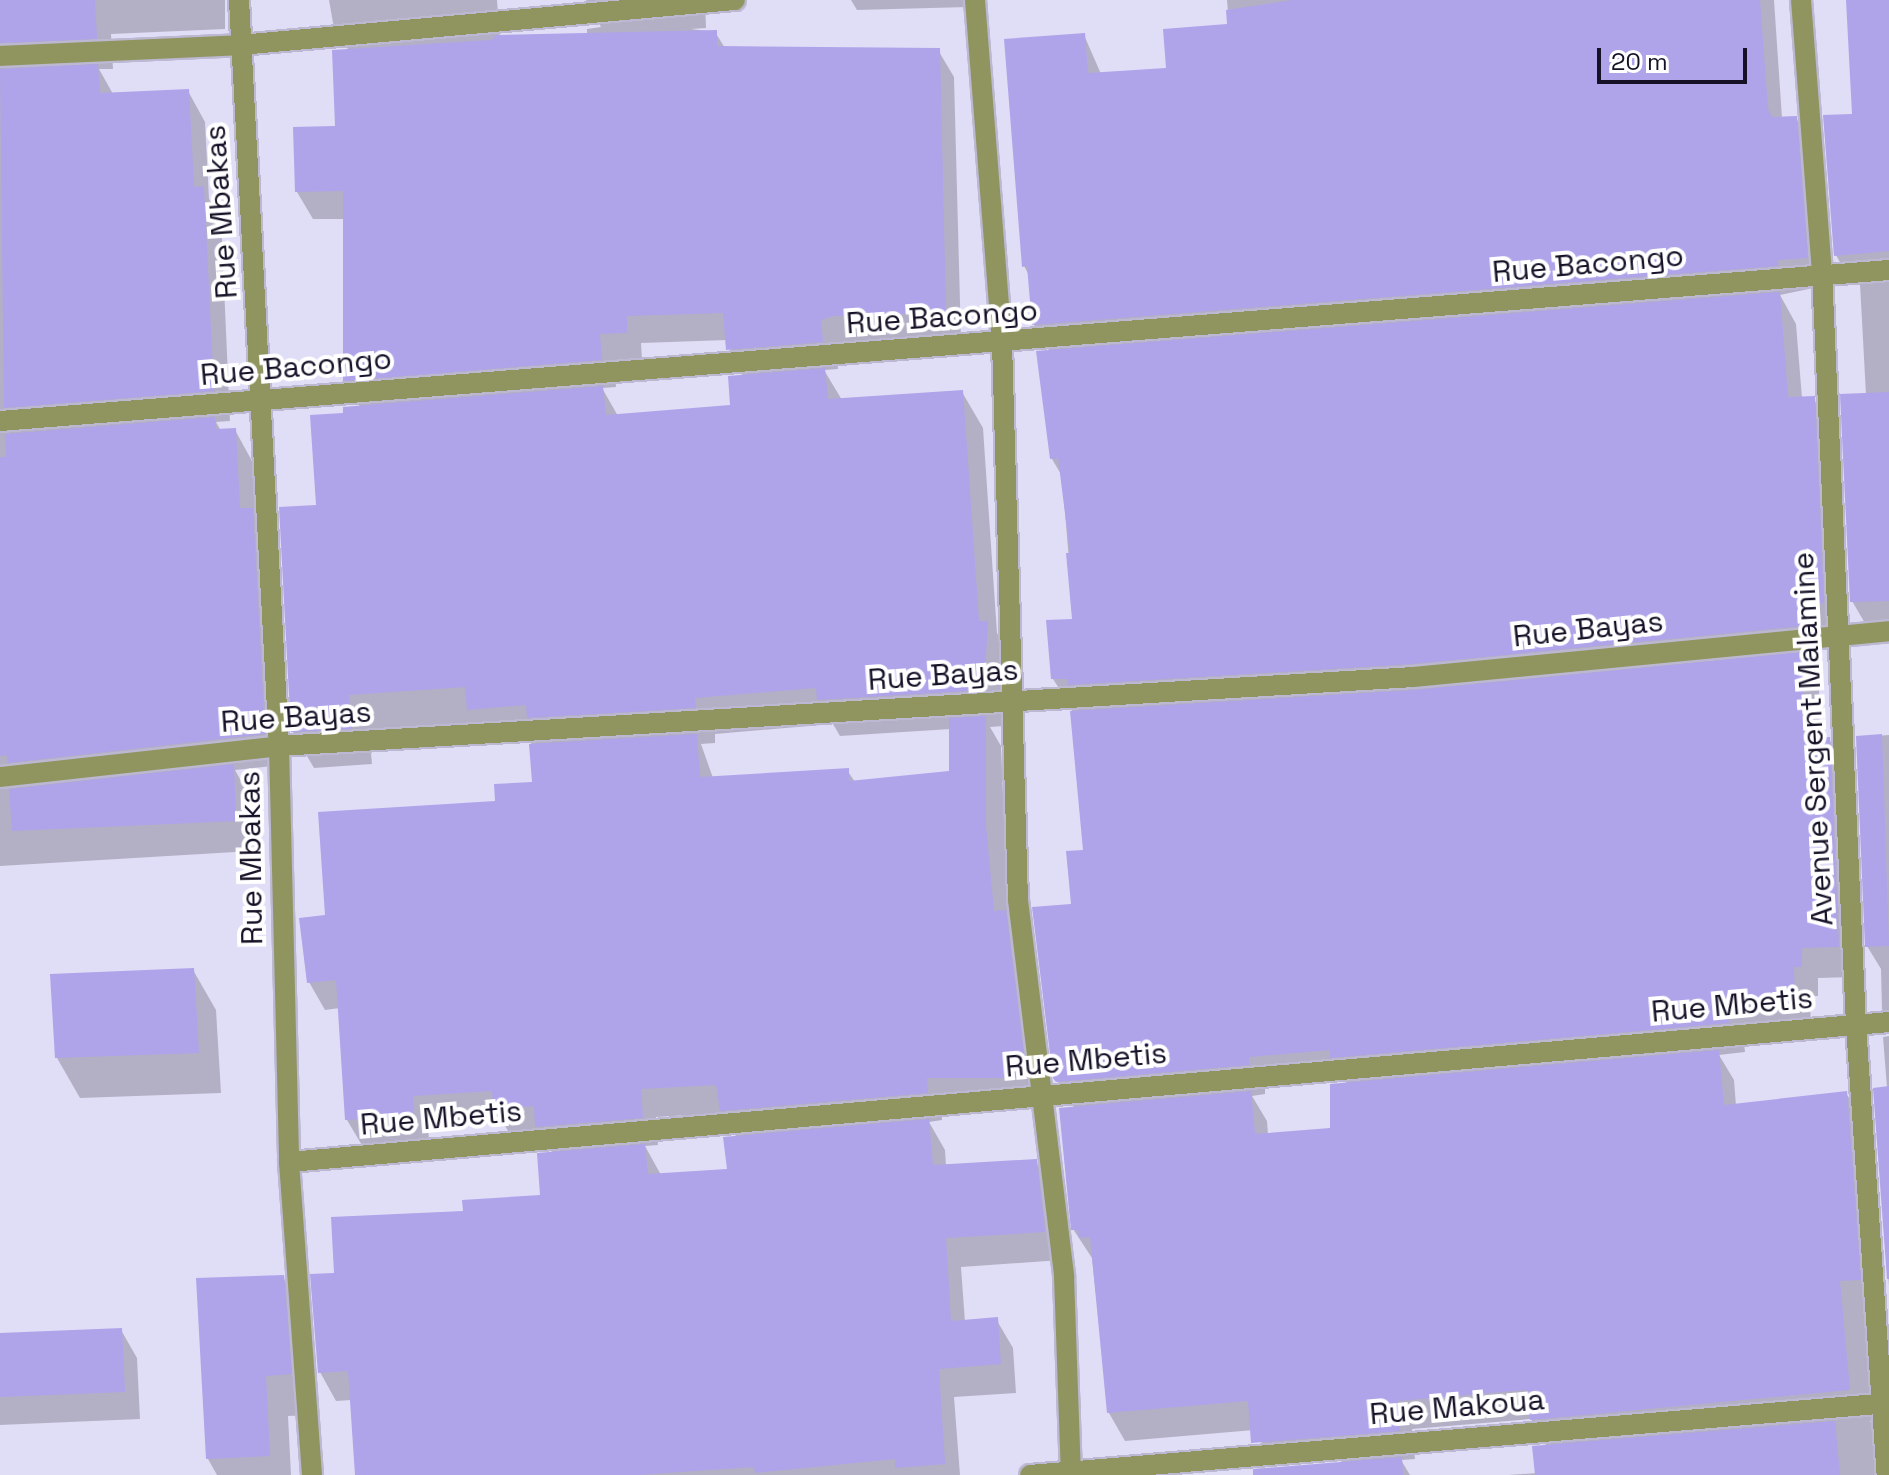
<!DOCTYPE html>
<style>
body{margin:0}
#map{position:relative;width:1889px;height:1475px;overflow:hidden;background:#e0ddf7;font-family:"Space Grotesk",sans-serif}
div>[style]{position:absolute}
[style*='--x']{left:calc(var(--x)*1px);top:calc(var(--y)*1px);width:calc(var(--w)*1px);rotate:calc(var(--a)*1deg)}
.shadow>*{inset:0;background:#0003}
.building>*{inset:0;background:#afa3ea}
.roads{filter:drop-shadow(2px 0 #bcb8d2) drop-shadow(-2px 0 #bcb8d2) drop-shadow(0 2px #bcb8d2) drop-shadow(0 -2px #bcb8d2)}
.minor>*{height:20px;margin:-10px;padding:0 10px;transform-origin:10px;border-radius:10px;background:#90945f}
span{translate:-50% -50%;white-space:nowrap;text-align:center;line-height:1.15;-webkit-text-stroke:8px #fff;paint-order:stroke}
.street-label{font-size:30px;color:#161127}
.scale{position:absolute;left:1597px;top:48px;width:150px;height:36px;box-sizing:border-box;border:4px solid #161127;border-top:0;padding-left:10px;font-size:24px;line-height:28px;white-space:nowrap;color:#161127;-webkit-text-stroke:6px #fff;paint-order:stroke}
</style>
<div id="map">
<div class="shadow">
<i style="clip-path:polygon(0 0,225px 0,225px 29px,111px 34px,113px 69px,99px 69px,113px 94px,188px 91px,205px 122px,209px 199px,221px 219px,230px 421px,216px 422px,221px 431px,235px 430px,252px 461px,255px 515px,270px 540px,282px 765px,235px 770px,250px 797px,252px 851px,0 866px)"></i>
<i style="clip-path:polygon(evenodd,329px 0,497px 0,500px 40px,587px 34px,587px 29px,601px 27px,586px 0,705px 0,706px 28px,691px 29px,715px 32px,725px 48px,938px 50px,954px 77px,961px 340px,836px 347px,838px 369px,824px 370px,842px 400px,962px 392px,983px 428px,997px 633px,1012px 659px,1004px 726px,990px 727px,1001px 746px,1008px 917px,1021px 939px,1041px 1105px,941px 1106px,942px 1120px,929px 1122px,945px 1150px,946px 1166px,1035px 1161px,1052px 1190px,1061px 1260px,961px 1267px,965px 1322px,996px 1319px,1013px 1348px,1016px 1393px,954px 1397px,960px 1475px,357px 1475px,352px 1400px,336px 1401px,320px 1372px,336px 1275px,465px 1213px,543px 1197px,553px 1154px,541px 1133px,511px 1136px,501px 1119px,428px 1123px,429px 1143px,363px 1147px,347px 1120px,340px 1008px,325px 1010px,309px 982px,328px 916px,534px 784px,531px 742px,490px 745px,477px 723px,369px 731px,372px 764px,314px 768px,293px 732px,319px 507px,345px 415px,360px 407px,345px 380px,345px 219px,313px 219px,297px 192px,337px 128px,349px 51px,333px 23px,329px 0,727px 340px,743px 377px,732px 407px,618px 416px,602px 388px,616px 387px,614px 361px,642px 360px,641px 343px,727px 340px,329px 0,833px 724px,840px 736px,951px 729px,951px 773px,855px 782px,847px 770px,713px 778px,701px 744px,715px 743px,715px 734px,833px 724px,329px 0,723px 1113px,737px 1138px,729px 1171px,661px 1175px,645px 1146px,658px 1145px,656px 1117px,723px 1113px)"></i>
<i style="clip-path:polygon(851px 0,967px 0,968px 7px,857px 10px)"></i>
<i style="clip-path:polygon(evenodd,1227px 0,1774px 0,1782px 118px,1796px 118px,1812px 147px,1823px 286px,1780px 295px,1796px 324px,1802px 398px,1813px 398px,1831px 428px,1840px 633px,1821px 633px,1820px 656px,1804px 658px,1819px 684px,1820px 740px,1829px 739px,1846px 769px,1855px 977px,1818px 978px,1818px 996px,1810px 996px,1811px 1033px,1743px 1033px,1745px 1052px,1719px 1055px,1734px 1080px,1736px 1106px,1846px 1093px,1863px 1121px,1883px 1420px,1870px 1421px,1886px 1449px,1888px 1475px,1508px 1475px,1537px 1473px,1547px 1447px,1531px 1419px,1412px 1429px,1415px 1459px,1401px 1460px,1410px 1475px,1330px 1475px,1343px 1464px,1334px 1449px,1268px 1453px,1254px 1430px,1125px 1441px,1109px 1413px,1092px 1258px,1073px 1229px,1074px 1108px,1058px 1081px,1073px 906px,1085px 851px,1072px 709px,1053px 679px,1074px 621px,1062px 476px,1052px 459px,1050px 352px,1034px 325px,1030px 277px,1024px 266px,1084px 35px,1101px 74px,1168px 70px,1229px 26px,1227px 0,1344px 1079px,1347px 1084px,1332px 1130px,1268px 1135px,1267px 1121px,1252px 1096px,1265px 1094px,1265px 1086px,1344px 1079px)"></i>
<i style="clip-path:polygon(1848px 0,1889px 0,1889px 630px,1869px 630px,1852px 601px,1866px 395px,1860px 284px,1852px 284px,1836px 255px,1854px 116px)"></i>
<i style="clip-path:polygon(1889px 735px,1889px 1021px,1882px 1009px,1881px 969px,1867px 946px,1858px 737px)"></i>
<i style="clip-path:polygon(193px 970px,216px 1010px,221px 1093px,80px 1098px,57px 1058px)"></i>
<i style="clip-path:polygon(1889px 1036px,1889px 1286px,1875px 1089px,1887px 1088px,1883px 1037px)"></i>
<i style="clip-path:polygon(283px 1277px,307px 1318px,314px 1415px,288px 1416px,291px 1475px,217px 1475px,208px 1459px)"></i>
<i style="clip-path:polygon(121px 1330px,137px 1358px,140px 1419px,0 1425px,0 1335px)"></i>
</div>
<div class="building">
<i style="clip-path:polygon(0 0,95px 0,97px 39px,0 43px)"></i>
<i style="clip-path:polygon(1293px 0,1760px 0,1768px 109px,1772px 117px,1797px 116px,1808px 258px,1778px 260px,1778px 266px,1032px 325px,1027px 266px,1022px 267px,1004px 39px,1085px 33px,1088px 73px,1166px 68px,1163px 29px,1227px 24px,1226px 10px)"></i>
<i style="clip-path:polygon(1846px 0,1889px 0,1889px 251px,1834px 256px,1823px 115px,1852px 114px)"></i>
<i style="clip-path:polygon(717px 30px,717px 46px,940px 48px,946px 313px,833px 316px,821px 320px,823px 342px,726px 350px,723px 313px,627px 316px,627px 333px,600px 334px,602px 360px,343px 381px,343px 191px,295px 192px,293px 127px,335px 126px,332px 50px,491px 40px,496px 35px)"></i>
<i style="clip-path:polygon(98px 64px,100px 93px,189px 89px,194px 187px,204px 186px,214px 391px,4px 408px,0 69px)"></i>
<i style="clip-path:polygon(1780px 292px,1788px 397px,1815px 396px,1824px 603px,1805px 604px,1803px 626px,1412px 664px,1068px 685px,1067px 679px,1051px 679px,1046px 620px,1072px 619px,1066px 553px,1070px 553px,1058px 458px,1050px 459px,1036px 351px)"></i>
<i style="clip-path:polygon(825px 368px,828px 399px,963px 390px,979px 621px,988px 621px,984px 690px,817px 700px,816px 688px,695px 698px,696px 708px,527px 718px,526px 705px,467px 710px,465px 687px,349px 695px,352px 729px,291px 732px,279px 507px,316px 505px,310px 415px,343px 413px,343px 407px,603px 386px,606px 415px,730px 405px,728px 376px)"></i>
<i style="clip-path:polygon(1889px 392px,1889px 601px,1850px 602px,1840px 394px)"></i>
<i style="clip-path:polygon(215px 417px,216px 429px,236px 428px,240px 508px,253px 508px,265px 734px,8px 763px,7px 755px,0 756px,0 457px,6px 457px,5px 434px)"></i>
<i style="clip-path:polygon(1803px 652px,1804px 739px,1830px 737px,1839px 947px,1802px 948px,1802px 967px,1794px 967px,1795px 1004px,1727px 1004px,1729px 1023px,1330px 1058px,1330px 1050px,1249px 1057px,1249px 1065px,1056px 1082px,1053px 1078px,1032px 907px,1071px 904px,1066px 851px,1083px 850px,1070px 711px,1414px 690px)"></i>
<i style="clip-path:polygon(986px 716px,986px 826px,994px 911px,1006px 910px,1027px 1078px,927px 1078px,928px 1093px,720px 1111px,716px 1085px,641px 1089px,643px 1118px,535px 1127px,534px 1106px,493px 1109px,492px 1091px,413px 1096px,414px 1116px,345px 1120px,336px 980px,307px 983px,299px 918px,325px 915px,318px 812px,495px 801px,494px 784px,532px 782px,529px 744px,697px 734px,700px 777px,849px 768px,849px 781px,949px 771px,949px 718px)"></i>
<i style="clip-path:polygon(1882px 734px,1889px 946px,1865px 947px,1856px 736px)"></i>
<i style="clip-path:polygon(234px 764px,236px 821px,12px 831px,9px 789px)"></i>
<i style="clip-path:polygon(194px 968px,199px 1053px,55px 1058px,50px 974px)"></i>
<i style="clip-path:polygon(1719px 1050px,1724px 1105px,1847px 1091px,1861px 1280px,1840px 1281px,1850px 1390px,1530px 1420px,1527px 1390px,1397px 1401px,1400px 1431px,1251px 1443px,1248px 1401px,1107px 1413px,1090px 1237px,1079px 1238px,1078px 1230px,1071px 1230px,1059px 1108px,1251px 1091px,1255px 1134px,1330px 1128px,1330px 1084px)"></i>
<i style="clip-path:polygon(1889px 1086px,1889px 1279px,1887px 1279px,1873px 1088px)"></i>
<i style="clip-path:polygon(929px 1119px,933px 1165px,1037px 1159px,1045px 1232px,946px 1238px,951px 1321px,998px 1317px,1001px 1364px,939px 1369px,945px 1464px,895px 1468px,895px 1459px,755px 1473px,754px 1467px,637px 1475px,355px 1475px,348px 1371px,318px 1373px,310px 1274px,334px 1273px,331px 1217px,463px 1211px,462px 1200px,540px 1195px,537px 1153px,645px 1144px,648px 1174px,727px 1169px,723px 1137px)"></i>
<i style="clip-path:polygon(284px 1275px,292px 1374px,266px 1376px,270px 1456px,206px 1459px,196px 1278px)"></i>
<i style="clip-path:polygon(122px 1328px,125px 1392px,0 1397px,0 1333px)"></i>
<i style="clip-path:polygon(1835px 1421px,1840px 1475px,1535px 1475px,1532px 1446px)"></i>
<i style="clip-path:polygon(1402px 1457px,1403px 1475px,1253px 1475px,1253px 1469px)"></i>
</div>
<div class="roads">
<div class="minor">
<i style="--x:239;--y:0;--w:747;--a:86.93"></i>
<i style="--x:279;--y:746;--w:416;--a:88.6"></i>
<i style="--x:289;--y:1162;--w:314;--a:85.8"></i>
<i style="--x:975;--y:0;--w:343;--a:85.5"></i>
<i style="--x:1002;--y:342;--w:558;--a:88.36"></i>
<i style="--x:1018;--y:900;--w:379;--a:83"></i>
<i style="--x:1064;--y:1276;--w:199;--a:88"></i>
<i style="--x:1801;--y:0;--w:274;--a:85.6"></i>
<i style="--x:1822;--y:273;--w:753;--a:87.41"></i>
<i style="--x:1856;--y:1025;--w:451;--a:86.1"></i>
<i style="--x:0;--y:56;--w:240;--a:-2.6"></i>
<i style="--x:240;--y:45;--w:497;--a:-5.2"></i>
<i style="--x:0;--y:421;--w:1895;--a:-4.57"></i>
<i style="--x:0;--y:777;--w:281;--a:-6.3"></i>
<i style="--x:279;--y:746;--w:1136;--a:-3.48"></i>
<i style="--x:1413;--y:677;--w:478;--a:-5.5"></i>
<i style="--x:289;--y:1162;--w:1606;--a:-5"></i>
<i style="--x:1030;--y:1475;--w:862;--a:-4.79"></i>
</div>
</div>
<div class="street-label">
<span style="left:221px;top:212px;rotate:-94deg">Rue Mbakas</span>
<span style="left:1588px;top:264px;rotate:-5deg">Rue Bacongo</span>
<span style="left:942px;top:317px;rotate:-4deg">Rue Bacongo</span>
<span style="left:296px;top:367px;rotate:-5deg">Rue Bacongo</span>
<span style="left:1588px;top:629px;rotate:-6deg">Rue Bayas</span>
<span style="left:943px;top:675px;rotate:-4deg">Rue Bayas</span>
<span style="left:296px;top:717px;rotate:-4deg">Rue Bayas</span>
<span style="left:1813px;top:739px;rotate:-93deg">Avenue Sergent Malamine</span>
<span style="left:251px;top:858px;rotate:-91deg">Rue Mbakas</span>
<span style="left:1732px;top:1005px;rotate:-5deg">Rue Mbetis</span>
<span style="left:1086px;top:1060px;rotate:-5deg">Rue Mbetis</span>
<span style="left:441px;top:1118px;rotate:-5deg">Rue Mbetis</span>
<span style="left:1457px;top:1407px;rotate:-5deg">Rue Makoua</span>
</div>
<div class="scale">20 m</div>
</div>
